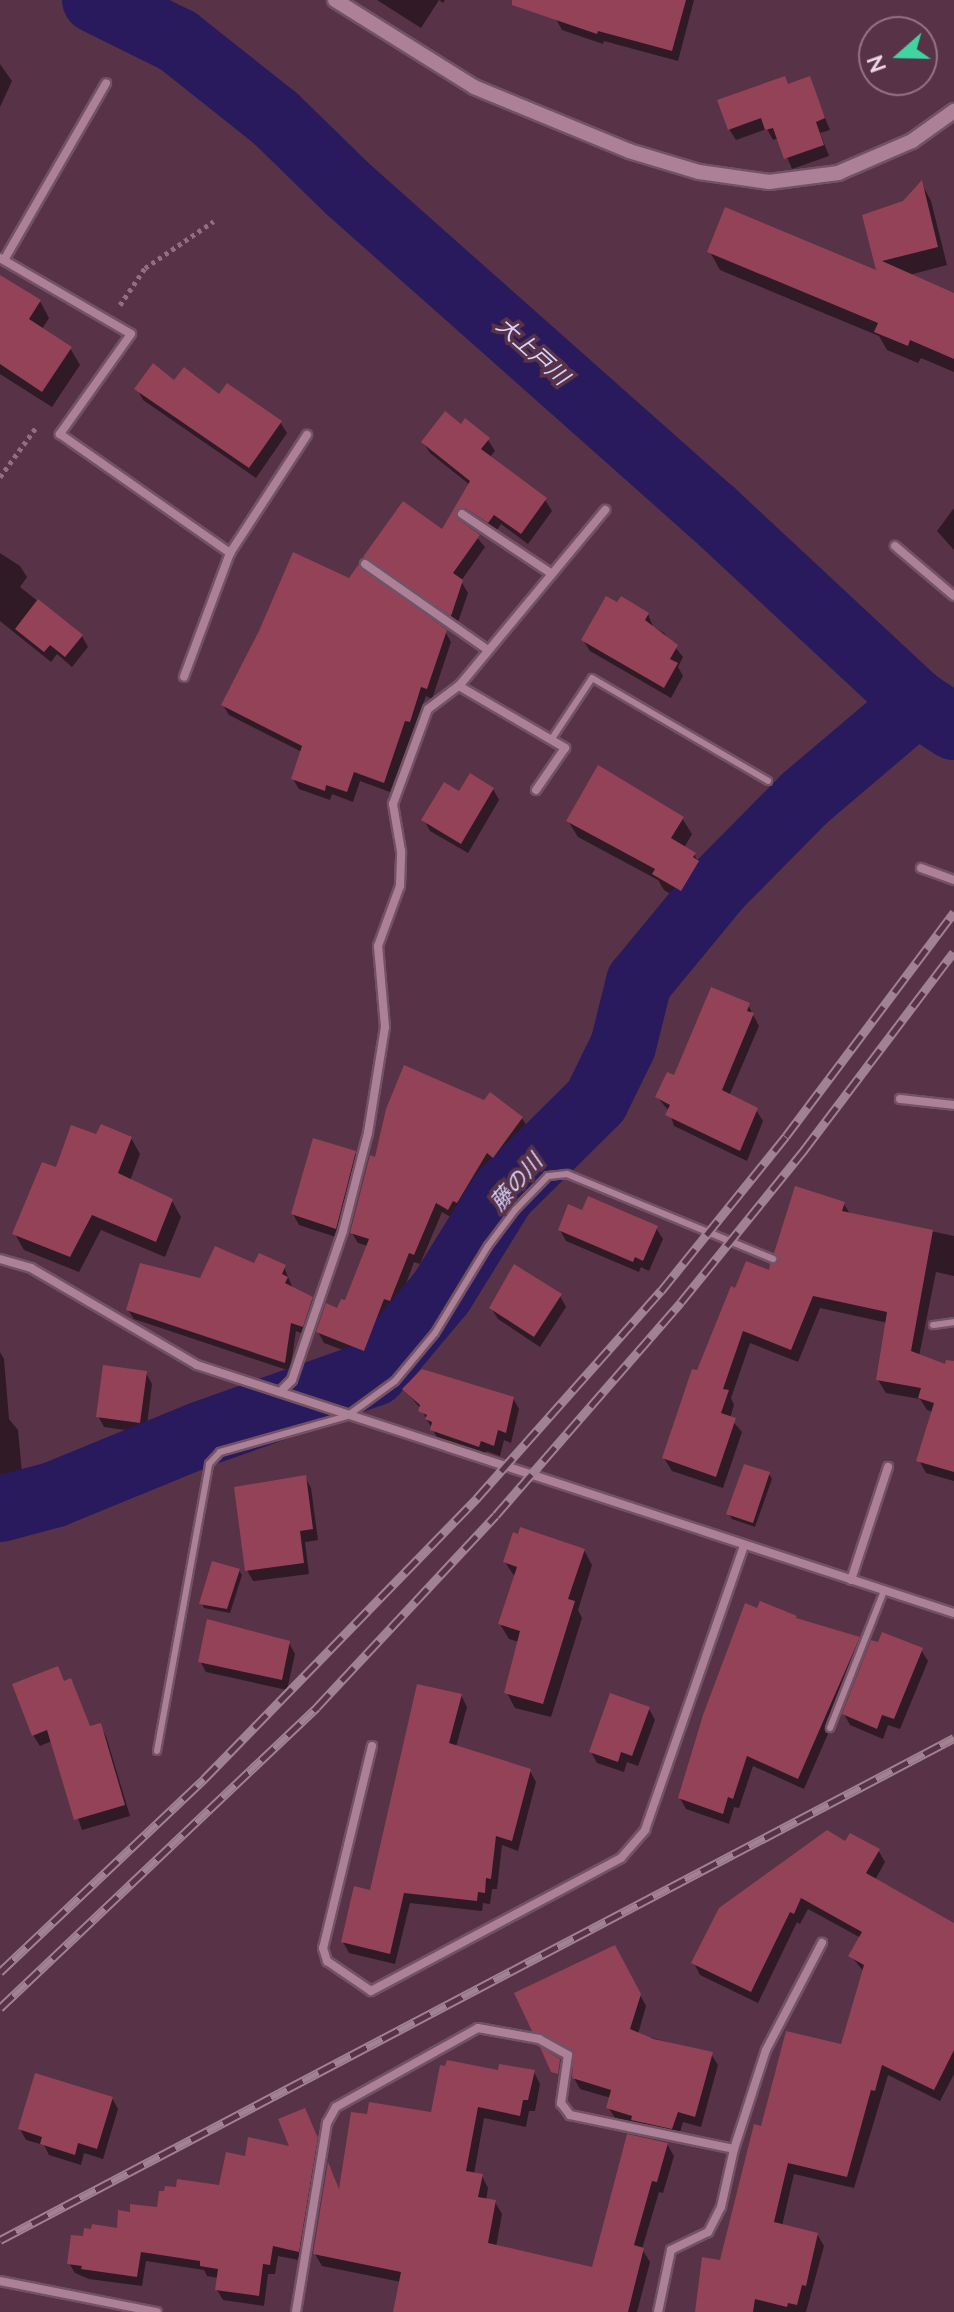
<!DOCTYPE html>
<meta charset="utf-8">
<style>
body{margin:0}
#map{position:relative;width:954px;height:2312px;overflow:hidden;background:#583247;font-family:"Nunito Sans","Noto Sans JP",sans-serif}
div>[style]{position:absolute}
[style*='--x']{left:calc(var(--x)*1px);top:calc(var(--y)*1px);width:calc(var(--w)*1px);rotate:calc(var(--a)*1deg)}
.shadow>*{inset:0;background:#0007}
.river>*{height:66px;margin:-33px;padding:0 33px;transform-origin:33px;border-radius:33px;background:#281a5d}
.building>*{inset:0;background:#944257}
.path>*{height:5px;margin-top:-2.5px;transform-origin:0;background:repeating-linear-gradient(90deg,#906f81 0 4px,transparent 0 8px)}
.roads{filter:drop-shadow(2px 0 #725264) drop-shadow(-2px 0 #725264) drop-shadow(0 2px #725264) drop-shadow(0 -2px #725264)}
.service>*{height:6px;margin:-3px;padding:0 3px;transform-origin:3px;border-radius:3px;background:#ac8197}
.minor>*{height:8px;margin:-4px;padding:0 4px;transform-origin:4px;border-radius:4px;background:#ac8197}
.tertiary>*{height:14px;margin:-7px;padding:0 7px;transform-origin:7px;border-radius:7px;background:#ac8197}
.rail>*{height:9px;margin-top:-4.5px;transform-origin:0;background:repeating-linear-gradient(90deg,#583247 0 18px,#a18292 0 36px);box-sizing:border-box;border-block:2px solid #a18292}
span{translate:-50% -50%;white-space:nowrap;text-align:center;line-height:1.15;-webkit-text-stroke:7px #583247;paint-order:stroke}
.water-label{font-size:22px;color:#d5d4fe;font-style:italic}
.north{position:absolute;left:858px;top:16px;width:80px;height:80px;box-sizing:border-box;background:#583247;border:2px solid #947485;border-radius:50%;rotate:250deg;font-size:22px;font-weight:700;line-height:32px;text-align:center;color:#efd7e3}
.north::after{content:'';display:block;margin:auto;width:28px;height:36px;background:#3fd4a2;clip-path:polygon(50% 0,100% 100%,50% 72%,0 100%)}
</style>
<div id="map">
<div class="shadow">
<i style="clip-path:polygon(377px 0,445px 0,443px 3px,439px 0,421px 28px)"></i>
<i style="clip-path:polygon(558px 0,694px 0,678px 61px,604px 41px,603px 44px,562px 30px,556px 19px)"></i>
<i style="clip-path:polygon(0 64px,12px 81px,0 107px)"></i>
<i style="clip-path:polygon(809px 79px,830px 130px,820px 133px,829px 156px,792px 169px,779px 138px,773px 140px,767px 129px,736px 140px,729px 129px,788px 86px)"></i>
<i style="clip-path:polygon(922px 184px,931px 201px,947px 265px,909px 275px,954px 308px,954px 372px,921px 358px,918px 363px,887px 350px,879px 336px,720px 270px,710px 252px,879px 274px,865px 217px,905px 202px)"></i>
<i style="clip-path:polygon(0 277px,40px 301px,49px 318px,42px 329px,70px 348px,80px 365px,52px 407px,0 374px)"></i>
<i style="clip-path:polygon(175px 382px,280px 422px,287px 433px,256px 478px,143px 400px,137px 389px)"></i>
<i style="clip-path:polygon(462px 426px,488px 440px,495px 451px,489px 458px,545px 500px,552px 511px,528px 544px,501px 524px,495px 533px,473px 518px,462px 520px,485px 547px,461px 581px,468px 593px,457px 625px,372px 568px,366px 557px,443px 532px,470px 485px,430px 453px,423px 442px)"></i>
<i style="clip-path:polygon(954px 508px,954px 550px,937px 531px)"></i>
<i style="clip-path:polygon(0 553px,20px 566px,27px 577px,20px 587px,82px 636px,88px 647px,72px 667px,57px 654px,51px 662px,0 621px)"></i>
<i style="clip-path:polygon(648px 614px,653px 627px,664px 633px,683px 657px,678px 667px,683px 676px,671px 698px,590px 651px,583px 640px)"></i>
<i style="clip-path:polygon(445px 631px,451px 642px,432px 699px,426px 696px,390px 792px,360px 781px,353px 802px,332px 794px,330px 800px,299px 789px,293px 779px,302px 752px,229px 715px,223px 705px,261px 632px)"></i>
<i style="clip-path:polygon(493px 789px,499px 800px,468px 853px,430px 831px,424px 820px,459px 794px)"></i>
<i style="clip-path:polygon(682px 818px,692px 834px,684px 848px,694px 854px,707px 879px,691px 906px,664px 890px,658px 880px,578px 837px,568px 821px)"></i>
<i style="clip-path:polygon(748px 1005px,759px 1026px,729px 1096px,756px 1110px,763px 1121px,747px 1161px,674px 1126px,669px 1111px,657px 1097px)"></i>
<i style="clip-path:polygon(522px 1118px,528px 1128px,500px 1167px,493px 1162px,463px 1212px,459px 1210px,454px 1219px,442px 1212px,420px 1264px,414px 1262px,396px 1311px,390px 1308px,370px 1360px,324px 1343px,318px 1332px,346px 1303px,368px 1246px,358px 1243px,352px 1233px,377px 1159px)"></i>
<i style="clip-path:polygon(97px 1137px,131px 1138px,140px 1154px,130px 1181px,172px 1201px,181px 1217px,165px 1257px,101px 1230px,79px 1272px,24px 1250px,15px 1234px,58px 1170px)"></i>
<i style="clip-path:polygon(355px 1153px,361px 1164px,342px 1239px,299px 1225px,293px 1214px)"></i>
<i style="clip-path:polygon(844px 1204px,850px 1214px,954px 1236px,954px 1276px,936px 1272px,919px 1356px,954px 1368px,954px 1481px,926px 1473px,919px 1460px,933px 1412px,927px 1410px,920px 1399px,886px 1393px,878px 1380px,888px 1323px,820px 1308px,798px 1362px,750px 1343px,731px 1398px,734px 1405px,730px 1418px,742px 1432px,723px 1488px,672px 1471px,664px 1458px,736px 1290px,770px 1273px)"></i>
<i style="clip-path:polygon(656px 1228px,663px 1239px,649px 1271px,641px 1267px,639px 1272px,566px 1241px,560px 1230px)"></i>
<i style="clip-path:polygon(255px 1266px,284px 1267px,293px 1289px,312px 1298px,317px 1308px,308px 1336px,296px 1331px,290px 1371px,134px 1319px,128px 1310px,202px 1281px)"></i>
<i style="clip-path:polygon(514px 1266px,560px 1296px,566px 1307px,540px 1347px,498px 1319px,491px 1308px)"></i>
<i style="clip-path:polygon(0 1352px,4px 1359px,9px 1419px,18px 1430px,22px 1473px,0 1475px)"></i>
<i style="clip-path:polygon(146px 1373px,152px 1384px,146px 1433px,104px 1427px,98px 1416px)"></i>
<i style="clip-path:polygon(404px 1389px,513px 1398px,519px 1409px,511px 1443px,504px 1440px,500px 1456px,486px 1451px,485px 1457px,439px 1441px,421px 1409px)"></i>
<i style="clip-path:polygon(769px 1474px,772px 1479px,755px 1527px,732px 1519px,729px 1514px)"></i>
<i style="clip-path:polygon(305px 1477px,311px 1488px,318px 1540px,305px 1542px,309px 1574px,253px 1581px,247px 1570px)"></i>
<i style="clip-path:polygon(584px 1550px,592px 1565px,578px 1610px,582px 1618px,551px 1717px,515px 1708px,507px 1693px,519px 1642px,509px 1639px,500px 1624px,515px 1577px,505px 1562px)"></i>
<i style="clip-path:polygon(239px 1570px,242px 1575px,230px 1613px,204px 1608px,202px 1603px)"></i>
<i style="clip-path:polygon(796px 1617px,797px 1621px,858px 1638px,865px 1649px,804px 1789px,753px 1766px,739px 1808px,734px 1807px,729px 1824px,686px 1809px,680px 1798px)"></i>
<i style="clip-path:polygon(289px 1643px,295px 1654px,287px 1690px,206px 1672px,200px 1661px)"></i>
<i style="clip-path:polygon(879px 1644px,921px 1650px,928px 1661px,900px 1729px,888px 1725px,883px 1739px,850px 1725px,844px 1714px)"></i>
<i style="clip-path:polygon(65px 1683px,90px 1728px,100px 1725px,106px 1736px,130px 1816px,82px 1830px,52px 1741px,40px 1746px,33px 1735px)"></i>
<i style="clip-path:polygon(461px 1695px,467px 1707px,456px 1747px,530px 1771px,536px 1782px,518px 1851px,502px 1845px,497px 1889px,492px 1889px,490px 1904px,483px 1903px,482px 1911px,410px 1903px,395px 1964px,349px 1953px,343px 1942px,371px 1892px)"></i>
<i style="clip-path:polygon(649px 1709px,655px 1720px,638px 1766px,627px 1762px,624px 1772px,597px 1763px,591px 1752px)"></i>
<i style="clip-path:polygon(846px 1843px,878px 1850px,885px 1862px,875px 1880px,954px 1926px,954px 2074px,940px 2101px,888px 2075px,854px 2188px,794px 2174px,782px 2226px,817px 2234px,824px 2246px,806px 2312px,697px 2312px,721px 2262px,763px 2128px,842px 2047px,864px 1972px,851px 1956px,861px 1938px,808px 1909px,800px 1924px,797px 1922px,758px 2003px,700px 1975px,694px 1963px)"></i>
<i style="clip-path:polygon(615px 1948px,646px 2006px,638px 2034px,711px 2054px,718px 2065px,701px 2127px,683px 2122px,678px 2139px,615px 2118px,608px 2107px,611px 2098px,580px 2089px,574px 2078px,575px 2059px,540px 2042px,534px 2030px)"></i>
<i style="clip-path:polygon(500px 2072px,534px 2072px,540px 2084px,535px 2111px,529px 2111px,526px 2127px,484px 2118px,474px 2174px,482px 2176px,488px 2188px,486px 2200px,495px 2202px,502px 2214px,496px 2247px,593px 2269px,667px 2144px,674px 2156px,663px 2193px,659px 2192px,642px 2249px,650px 2262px,637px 2312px,395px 2312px,401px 2282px,322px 2266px,315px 2254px,369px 2116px,433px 2115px)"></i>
<i style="clip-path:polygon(112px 2098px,118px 2109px,103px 2159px,84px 2153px,81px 2165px,49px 2155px,44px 2145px,26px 2140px,20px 2129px)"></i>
<i style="clip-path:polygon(310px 2120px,322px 2149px,304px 2261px,278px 2256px,275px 2274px,268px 2274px,264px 2306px,223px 2300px,217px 2290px,218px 2278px,207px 2276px,204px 2270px,146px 2261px,142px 2286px,89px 2279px,75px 2273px,69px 2263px,85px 2238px,119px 2230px,132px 2214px,158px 2209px,221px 2187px,246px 2158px,293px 2149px)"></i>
</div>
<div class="river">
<i style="--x:95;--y:0;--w:93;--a:26.3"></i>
<i style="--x:178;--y:41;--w:124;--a:38.4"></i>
<i style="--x:275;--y:118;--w:103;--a:44.2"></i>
<i style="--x:349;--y:190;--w:485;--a:41.6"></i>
<i style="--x:712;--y:512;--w:280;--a:43"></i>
<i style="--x:917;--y:703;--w:44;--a:33"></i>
<i style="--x:0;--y:1509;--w:55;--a:-14.8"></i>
<i style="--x:53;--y:1495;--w:161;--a:-22.3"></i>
<i style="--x:202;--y:1434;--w:182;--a:-19.5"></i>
<i style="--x:374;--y:1373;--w:104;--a:-50.1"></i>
<i style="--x:441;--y:1293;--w:118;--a:-58.2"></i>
<i style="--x:503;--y:1193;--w:131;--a:-44.7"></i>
<i style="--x:596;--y:1101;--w:61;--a:-63.9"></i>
<i style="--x:623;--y:1046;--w:66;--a:-76"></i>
<i style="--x:639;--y:982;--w:126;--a:-50.5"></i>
<i style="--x:719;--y:885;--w:122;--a:-45.3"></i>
<i style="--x:805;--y:798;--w:147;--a:-40.3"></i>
</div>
<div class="building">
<i style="clip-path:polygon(512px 0,686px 0,672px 51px,598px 31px,597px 34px,512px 5px)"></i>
<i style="clip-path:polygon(785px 76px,788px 84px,810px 76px,825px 118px,816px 122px,824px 145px,784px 159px,773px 128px,765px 130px,761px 118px,728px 130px,717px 100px)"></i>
<i style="clip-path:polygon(922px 180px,938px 247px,882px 261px,954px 293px,954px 359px,910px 340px,908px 346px,874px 332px,878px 323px,707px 252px,725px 207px,876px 270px,862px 215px,903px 201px)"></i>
<i style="clip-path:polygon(0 275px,41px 300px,29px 319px,72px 347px,42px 392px,0 364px)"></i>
<i style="clip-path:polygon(153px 363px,174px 380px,184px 367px,219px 394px,227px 383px,282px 421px,249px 468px,134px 389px)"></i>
<i style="clip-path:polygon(445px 411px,461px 424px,465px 418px,490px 438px,481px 449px,547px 498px,521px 534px,494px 515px,488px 523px,465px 508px,457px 510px,458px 519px,480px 535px,453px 573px,463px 580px,451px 616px,363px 557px,403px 501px,442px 529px,470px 481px,421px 442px)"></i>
<i style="clip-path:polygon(293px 552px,349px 578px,358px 565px,447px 630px,427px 689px,421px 687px,410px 722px,405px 721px,384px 783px,354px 772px,347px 792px,326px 785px,325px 791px,291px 779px,302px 746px,221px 705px,259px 631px)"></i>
<i style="clip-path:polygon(606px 596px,617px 602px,621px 596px,649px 613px,645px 620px,678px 645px,670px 659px,678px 663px,664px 688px,581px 640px)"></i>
<i style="clip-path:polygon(38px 599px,83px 635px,65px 657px,50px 645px,44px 652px,15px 629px)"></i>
<i style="clip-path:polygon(598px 765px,684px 817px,671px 838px,696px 853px,693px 857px,699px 861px,681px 891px,652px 874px,655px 869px,566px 821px)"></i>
<i style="clip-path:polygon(470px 773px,494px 788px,461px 844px,421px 820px,444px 782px,459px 791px)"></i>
<i style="clip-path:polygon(711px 987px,750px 1003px,747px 1011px,754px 1013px,722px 1090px,758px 1108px,740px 1151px,665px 1115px,670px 1105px,655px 1097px,667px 1072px,674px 1075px)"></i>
<i style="clip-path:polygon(404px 1065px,484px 1100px,490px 1092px,523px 1117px,493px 1158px,487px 1153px,457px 1203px,453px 1201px,448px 1210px,436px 1203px,414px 1255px,409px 1253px,390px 1301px,384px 1299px,364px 1351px,316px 1332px,326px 1303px,337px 1308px,341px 1299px,345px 1300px,369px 1239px,350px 1233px,370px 1155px,375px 1157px,386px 1109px)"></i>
<i style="clip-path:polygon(101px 1124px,132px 1137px,118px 1173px,173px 1199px,156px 1242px,92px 1215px,70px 1257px,12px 1234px,42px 1162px,56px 1167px,71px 1125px,96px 1134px)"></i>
<i style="clip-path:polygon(313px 1138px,356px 1151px,336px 1229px,291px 1214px)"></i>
<i style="clip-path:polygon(795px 1186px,845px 1202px,842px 1211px,933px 1230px,911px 1351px,945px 1364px,946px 1360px,954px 1361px,954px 1472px,916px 1461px,934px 1403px,918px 1398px,921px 1388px,876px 1380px,887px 1312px,813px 1296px,791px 1350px,743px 1331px,723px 1389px,729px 1390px,721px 1413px,736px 1418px,716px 1477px,662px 1458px,692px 1369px,697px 1370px,731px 1286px,735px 1288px,746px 1261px,769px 1270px,770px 1264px,778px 1262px,774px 1253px)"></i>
<i style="clip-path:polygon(588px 1196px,658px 1226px,643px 1261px,635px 1257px,633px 1262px,558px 1230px,568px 1204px,582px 1210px)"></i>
<i style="clip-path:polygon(215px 1246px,254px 1263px,259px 1253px,286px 1265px,282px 1274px,288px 1277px,285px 1283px,313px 1297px,303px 1327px,291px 1323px,285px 1363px,126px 1310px,140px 1263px,200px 1278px)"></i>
<i style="clip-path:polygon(514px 1264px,562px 1294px,534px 1337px,489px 1308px)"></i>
<i style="clip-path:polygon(103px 1365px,147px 1371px,140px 1423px,96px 1417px)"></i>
<i style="clip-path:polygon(422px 1369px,514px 1397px,506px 1433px,498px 1430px,494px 1446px,481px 1441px,479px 1447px,430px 1430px,432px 1422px,425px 1419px,427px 1415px,418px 1411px,420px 1405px,402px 1389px)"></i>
<i style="clip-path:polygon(744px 1464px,770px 1472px,753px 1523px,726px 1514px)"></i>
<i style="clip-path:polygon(306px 1475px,313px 1529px,300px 1531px,304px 1563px,245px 1571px,234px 1487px)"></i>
<i style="clip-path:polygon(520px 1527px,585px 1549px,568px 1599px,575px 1601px,543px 1704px,504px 1693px,520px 1631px,498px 1624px,517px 1567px,503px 1562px,513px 1532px,518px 1534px)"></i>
<i style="clip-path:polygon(212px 1561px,240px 1569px,227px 1609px,199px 1604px)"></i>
<i style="clip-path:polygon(760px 1601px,797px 1616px,796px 1618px,860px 1637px,798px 1779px,747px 1756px,733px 1799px,728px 1797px,723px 1814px,678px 1798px,703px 1715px,745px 1603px,757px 1608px)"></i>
<i style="clip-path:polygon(207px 1619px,290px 1641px,282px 1680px,198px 1662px)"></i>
<i style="clip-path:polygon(882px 1632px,923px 1648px,894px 1719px,882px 1715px,877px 1729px,842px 1714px,871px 1640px,878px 1642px)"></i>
<i style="clip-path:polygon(58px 1666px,64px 1681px,71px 1678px,90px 1726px,101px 1723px,125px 1805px,74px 1820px,47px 1730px,32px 1736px,12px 1684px)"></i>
<i style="clip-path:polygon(417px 1684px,462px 1694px,449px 1743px,531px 1769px,512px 1841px,496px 1836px,491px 1879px,486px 1878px,485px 1893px,478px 1892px,477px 1901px,404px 1893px,390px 1954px,341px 1942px,354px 1886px,370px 1890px)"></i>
<i style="clip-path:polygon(610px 1693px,650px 1707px,632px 1756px,621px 1752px,618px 1762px,589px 1752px)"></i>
<i style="clip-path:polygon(827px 1830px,845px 1841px,850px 1833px,880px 1849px,866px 1873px,954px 1923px,954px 2050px,934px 2090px,882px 2065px,875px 2091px,871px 2090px,847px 2177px,788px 2163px,774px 2222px,818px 2233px,806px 2286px,802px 2285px,797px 2305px,788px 2303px,787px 2307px,755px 2299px,753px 2312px,695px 2312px,702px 2257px,720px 2260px,754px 2124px,761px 2126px,786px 2031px,841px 2044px,864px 1965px,848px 1956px,862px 1932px,801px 1898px,794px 1914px,790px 1912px,751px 1992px,691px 1963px,719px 1908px)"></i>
<i style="clip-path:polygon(615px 1945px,641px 1994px,630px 2029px,654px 2039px,713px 2052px,695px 2117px,678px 2112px,672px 2129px,631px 2120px,632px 2116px,606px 2108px,611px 2090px,572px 2078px,574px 2051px,532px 2031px,514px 1993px)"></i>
<i style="clip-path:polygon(540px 2047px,560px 2059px,558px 2074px,551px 2072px)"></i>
<i style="clip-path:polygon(447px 2060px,498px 2070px,499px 2064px,535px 2070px,528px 2100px,523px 2100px,520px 2116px,478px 2107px,466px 2171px,483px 2174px,478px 2197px,496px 2200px,488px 2243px,592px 2267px,627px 2134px,668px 2143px,657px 2182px,652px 2181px,634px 2245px,644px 2248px,628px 2312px,393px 2312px,401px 2272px,313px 2254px,328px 2162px,339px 2189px,351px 2112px,367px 2114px,369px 2102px,431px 2112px,440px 2065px,445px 2066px)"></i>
<i style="clip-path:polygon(35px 2073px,113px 2097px,97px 2149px,78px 2143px,75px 2155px,40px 2144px,42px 2137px,18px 2129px)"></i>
<i style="clip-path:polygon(305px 2108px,318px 2138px,299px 2252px,273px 2246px,270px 2265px,263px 2264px,259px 2296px,215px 2290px,218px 2269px,200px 2266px,200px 2261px,141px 2252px,137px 2277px,81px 2269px,82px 2266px,67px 2264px,71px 2235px,83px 2236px,84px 2228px,91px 2229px,92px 2224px,117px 2228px,118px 2210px,130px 2212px,130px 2204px,157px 2207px,159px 2191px,164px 2191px,165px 2186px,176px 2187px,177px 2179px,219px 2185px,226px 2152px,245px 2156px,248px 2137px,289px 2146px,278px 2119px)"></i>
</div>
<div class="path">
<i style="--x:120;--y:305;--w:45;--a:-56"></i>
<i style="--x:145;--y:268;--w:83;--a:-34.3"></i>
<i style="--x:0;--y:477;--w:63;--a:-54"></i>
</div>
<div class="roads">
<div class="service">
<i style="--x:551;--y:740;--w:74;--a:-56.5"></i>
<i style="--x:592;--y:678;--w:204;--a:30.3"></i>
<i style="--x:933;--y:1325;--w:21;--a:-8"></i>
<i style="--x:830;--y:1728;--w:147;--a:-68.5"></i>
<i style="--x:157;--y:1751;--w:292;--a:-79.7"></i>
<i style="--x:209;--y:1464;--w:16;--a:-47"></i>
<i style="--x:220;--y:1452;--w:132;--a:-15.8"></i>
<i style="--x:347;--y:1416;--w:59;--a:-36.1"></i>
<i style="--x:395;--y:1381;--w:62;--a:-50.2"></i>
<i style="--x:435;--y:1333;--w:102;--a:-58.7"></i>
<i style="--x:488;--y:1246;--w:45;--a:-53.1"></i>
<i style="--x:515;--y:1210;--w:47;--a:-45.9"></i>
<i style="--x:548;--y:1176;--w:19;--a:-6"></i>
<i style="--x:567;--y:1174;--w:223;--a:22.4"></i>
</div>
<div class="minor">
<i style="--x:0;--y:258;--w:151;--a:30.1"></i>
<i style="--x:131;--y:334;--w:123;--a:125.4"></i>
<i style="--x:60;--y:434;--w:208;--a:35"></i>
<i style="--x:230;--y:553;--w:132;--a:110.4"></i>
<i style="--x:4;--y:260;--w:204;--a:-60"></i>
<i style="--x:462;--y:514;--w:108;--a:33.7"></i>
<i style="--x:895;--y:546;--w:77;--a:40.3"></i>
<i style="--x:230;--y:553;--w:141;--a:-56.9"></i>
<i style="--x:365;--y:564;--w:150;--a:35"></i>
<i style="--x:459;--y:686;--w:123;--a:30.3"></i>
<i style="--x:565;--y:748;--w:51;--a:124.6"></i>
<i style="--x:921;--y:868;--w:35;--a:20"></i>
<i style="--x:900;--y:1099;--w:54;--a:6.3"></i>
<i style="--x:0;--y:1259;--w:32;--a:16"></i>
<i style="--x:31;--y:1268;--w:192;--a:30.3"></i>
<i style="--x:197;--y:1365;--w:797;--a:18.14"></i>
<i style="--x:282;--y:1390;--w:14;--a:-45"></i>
<i style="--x:292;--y:1380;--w:157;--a:-71.1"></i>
<i style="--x:343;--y:1231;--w:101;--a:-75.7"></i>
<i style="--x:368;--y:1133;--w:107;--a:-80.9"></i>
<i style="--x:385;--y:1027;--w:81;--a:-94.9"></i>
<i style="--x:378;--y:946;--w:64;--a:-69.9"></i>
<i style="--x:400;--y:886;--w:35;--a:-88"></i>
<i style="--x:401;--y:851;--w:48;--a:-99.7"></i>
<i style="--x:393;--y:804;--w:101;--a:-69.8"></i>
<i style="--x:428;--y:709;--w:39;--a:-37"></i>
<i style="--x:459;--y:686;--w:229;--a:-50.3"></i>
<i style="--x:851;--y:1580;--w:119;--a:-71.9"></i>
<i style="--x:372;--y:1746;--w:208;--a:103.6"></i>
<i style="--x:323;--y:1948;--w:14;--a:73"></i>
<i style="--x:327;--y:1961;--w:53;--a:34.3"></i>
<i style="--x:371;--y:1991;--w:283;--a:-28"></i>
<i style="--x:621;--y:1858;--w:37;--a:-49"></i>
<i style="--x:645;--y:1830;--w:301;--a:-70.8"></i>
<i style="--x:734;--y:2149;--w:104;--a:-72.1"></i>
<i style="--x:766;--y:2050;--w:121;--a:-62.4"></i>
<i style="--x:0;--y:2281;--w:160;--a:11.2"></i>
<i style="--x:296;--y:2312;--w:192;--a:-80.7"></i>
<i style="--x:327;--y:2123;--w:18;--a:-61"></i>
<i style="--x:336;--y:2107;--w:162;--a:-29.1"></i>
<i style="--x:478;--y:2028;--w:62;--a:10.2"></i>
<i style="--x:539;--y:2039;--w:33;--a:29"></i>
<i style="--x:568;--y:2055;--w:49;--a:98.3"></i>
<i style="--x:561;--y:2103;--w:15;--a:53"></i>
<i style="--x:570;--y:2115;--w:167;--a:11.7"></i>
<i style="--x:734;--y:2149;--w:59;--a:102.6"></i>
<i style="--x:721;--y:2207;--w:28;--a:117"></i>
<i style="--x:708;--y:2232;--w:41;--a:154.1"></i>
<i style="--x:671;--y:2250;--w:63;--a:101.8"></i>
</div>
<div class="tertiary">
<i style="--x:335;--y:0;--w:164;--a:32"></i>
<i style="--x:474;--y:87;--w:168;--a:22.4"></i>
<i style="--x:629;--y:151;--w:73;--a:16.7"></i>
<i style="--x:699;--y:172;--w:71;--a:8.1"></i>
<i style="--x:769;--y:182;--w:70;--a:-7.4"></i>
<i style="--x:838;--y:173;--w:81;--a:-23.4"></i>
<i style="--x:912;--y:141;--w:52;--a:-35.5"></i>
</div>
</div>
<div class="rail">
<i style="--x:0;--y:1972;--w:281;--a:-43.4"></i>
<i style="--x:204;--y:1779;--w:392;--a:-45.8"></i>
<i style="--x:477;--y:1498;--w:277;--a:-48.4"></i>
<i style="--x:661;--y:1291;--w:199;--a:-51.1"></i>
<i style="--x:786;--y:1136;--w:280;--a:-53.1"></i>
<i style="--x:0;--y:2008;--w:437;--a:-43.5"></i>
<i style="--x:317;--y:1707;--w:262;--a:-47"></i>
<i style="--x:496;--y:1515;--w:282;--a:-49"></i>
<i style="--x:681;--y:1302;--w:196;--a:-51"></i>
<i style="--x:804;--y:1150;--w:248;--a:-52.9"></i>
<i style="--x:0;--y:2240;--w:1078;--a:-27.75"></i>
</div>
<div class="water-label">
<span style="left:532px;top:352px;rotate:42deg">大上戸川</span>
<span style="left:517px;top:1183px;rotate:-49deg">藤の川</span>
</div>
<div class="north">N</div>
</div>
